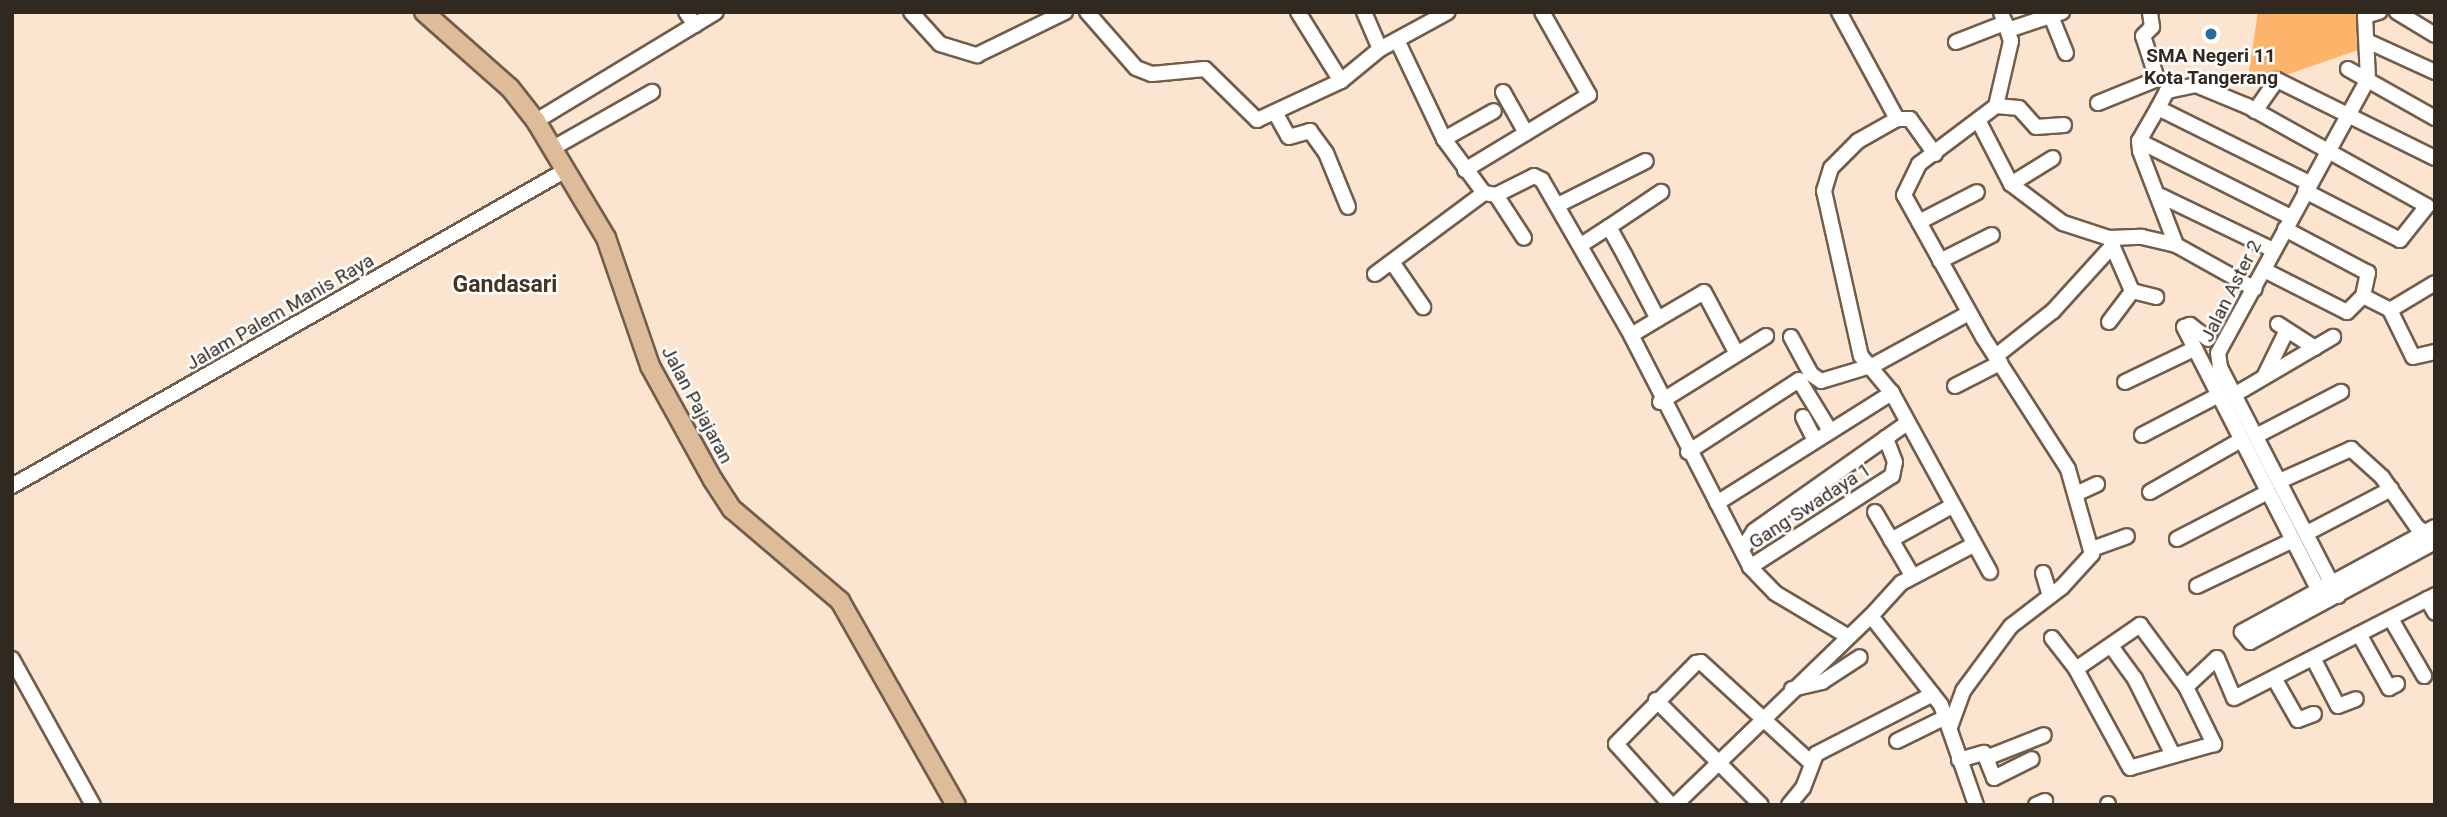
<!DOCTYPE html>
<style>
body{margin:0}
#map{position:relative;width:2447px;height:817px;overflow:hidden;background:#fce5d0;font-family:Roboto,sans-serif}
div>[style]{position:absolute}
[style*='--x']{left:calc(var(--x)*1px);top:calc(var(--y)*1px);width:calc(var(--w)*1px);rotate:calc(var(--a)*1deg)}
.green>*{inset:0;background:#fcb46b}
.roads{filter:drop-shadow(2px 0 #715d4b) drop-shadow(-2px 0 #715d4b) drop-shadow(0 2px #715d4b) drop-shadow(0 -2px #715d4b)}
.minor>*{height:14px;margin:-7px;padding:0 7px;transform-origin:7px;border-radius:7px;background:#fff}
.major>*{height:18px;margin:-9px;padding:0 9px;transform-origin:9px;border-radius:9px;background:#dfbc99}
.dots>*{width:19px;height:19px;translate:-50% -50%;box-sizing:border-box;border:4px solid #fff;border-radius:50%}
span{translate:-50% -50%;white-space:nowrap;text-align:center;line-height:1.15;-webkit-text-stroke:5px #fff;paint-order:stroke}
.poi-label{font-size:19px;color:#312820;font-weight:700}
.street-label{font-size:19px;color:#312820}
.quarter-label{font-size:23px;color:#463423;font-weight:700}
.frame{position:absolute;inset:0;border:14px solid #312820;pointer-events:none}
</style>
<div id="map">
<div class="green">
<i style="clip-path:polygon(2258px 12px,2356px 12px,2364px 48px,2260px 84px,2247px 83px)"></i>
</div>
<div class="roads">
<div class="minor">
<i style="--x:686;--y:12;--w:16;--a:55"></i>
<i style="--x:911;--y:12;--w:43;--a:47.8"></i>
<i style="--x:940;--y:44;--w:39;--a:17"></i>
<i style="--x:977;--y:55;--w:98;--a:-26"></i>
<i style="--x:1087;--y:12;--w:74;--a:48.8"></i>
<i style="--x:1136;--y:68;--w:17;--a:21"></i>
<i style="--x:1152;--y:74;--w:53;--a:-5.4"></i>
<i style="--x:1205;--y:69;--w:73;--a:44.4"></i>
<i style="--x:1257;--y:120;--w:93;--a:-24.9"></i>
<i style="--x:1341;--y:81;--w:50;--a:-39.4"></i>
<i style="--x:1380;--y:49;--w:77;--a:-28.6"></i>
<i style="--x:1298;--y:12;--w:81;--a:58.1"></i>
<i style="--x:1364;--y:12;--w:40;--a:66.6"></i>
<i style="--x:1839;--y:12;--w:122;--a:61.5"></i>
<i style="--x:2397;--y:12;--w:44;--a:31.2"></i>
<i style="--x:2051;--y:16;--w:40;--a:68"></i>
<i style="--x:2008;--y:30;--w:57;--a:-18.4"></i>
<i style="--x:1397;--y:40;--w:110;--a:64.6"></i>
<i style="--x:1444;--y:139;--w:67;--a:53.5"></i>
<i style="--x:1484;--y:193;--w:12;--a:9"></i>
<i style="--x:1496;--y:195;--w:42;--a:-26.6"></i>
<i style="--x:1534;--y:176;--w:9;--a:27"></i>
<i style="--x:1542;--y:180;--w:179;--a:60.1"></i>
<i style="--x:1631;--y:335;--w:261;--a:62.8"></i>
<i style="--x:1750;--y:567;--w:36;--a:46"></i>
<i style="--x:1775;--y:593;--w:84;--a:30.8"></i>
<i style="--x:2367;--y:41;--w:75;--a:24.5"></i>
<i style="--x:1956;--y:42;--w:53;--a:-21.2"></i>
<i style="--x:2348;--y:69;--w:100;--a:29.4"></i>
<i style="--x:1503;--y:92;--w:47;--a:60.7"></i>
<i style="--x:2098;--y:103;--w:64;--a:-22.1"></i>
<i style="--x:2157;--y:79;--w:45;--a:-108"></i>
<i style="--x:2143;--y:36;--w:13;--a:-45"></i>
<i style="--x:2152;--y:27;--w:15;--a:-98"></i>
<i style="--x:1996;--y:106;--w:23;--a:5"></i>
<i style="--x:2019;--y:108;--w:25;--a:48"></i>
<i style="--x:2036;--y:127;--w:28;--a:-4"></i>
<i style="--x:2158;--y:108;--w:38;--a:120"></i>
<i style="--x:2139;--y:141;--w:10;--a:84"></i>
<i style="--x:2140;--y:151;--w:101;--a:69"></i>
<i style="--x:2255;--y:111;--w:38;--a:-55"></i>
<i style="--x:2277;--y:80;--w:176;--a:26.3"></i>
<i style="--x:1276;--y:114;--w:26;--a:61"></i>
<i style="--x:1289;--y:137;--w:22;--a:-16"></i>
<i style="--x:1310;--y:131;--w:27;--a:54"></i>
<i style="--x:1326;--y:153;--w:58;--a:67.8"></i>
<i style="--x:1978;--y:120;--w:72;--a:62.7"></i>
<i style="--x:2011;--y:184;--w:65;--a:36.9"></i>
<i style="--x:2063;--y:223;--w:48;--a:18.1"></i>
<i style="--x:2109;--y:238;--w:33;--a:-2"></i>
<i style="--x:2142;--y:237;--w:35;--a:13"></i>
<i style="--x:2176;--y:245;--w:90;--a:29.1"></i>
<i style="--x:536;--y:121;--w:210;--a:-31.2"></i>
<i style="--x:1444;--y:139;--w:57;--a:-29.2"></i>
<i style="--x:2139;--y:141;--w:170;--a:26.6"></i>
<i style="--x:553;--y:148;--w:114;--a:-29.5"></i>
<i style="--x:1935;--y:154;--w:43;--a:-125.5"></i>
<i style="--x:1910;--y:119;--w:13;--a:180"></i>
<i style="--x:1897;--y:119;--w:45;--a:150.6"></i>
<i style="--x:1858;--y:141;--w:38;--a:135"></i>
<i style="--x:1831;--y:168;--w:24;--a:107"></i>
<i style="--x:1824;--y:191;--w:169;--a:77.4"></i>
<i style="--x:1861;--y:356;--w:48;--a:50"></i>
<i style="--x:1892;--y:393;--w:204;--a:61.3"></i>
<i style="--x:1465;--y:170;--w:145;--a:-31.2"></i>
<i style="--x:1589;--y:95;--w:95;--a:-119.5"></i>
<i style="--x:2011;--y:184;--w:49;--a:-31.8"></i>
<i style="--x:2305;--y:191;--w:107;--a:27.3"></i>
<i style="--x:2400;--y:240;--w:43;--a:-51.5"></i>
<i style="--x:2427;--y:206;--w:206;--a:-150.9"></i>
<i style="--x:2247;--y:106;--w:55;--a:-157.6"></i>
<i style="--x:2196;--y:85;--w:30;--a:168"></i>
<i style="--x:2167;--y:91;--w:19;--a:118"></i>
<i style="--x:2158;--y:108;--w:169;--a:26.4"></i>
<i style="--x:1496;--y:195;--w:51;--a:56.9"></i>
<i style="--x:2161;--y:196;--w:124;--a:25.7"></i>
<i style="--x:1558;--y:205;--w:98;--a:-26.6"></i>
<i style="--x:1919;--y:222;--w:65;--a:-27.3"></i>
<i style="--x:1609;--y:227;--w:63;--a:-33.9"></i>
<i style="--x:2109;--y:238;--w:58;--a:66.5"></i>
<i style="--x:2132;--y:291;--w:25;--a:14"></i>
<i style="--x:1581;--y:245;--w:33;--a:-33"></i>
<i style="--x:1609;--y:227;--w:33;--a:61"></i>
<i style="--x:1625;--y:256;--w:71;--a:62.4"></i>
<i style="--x:1658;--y:319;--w:31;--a:149"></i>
<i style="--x:1940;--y:261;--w:58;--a:-26.6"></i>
<i style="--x:1392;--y:262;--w:55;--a:55.4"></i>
<i style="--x:2264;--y:270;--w:93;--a:26.8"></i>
<i style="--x:2347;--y:312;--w:23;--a:-45"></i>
<i style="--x:2363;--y:296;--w:24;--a:-78"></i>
<i style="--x:2368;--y:273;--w:94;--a:-152.1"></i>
<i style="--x:1375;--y:274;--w:136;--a:-36.6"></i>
<i style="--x:2363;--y:296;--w:30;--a:27"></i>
<i style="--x:2390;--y:310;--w:52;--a:63.9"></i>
<i style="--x:2413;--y:357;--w:23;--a:-13"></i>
<i style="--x:2390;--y:310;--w:52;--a:-31"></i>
<i style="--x:1658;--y:319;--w:53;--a:-30.4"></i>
<i style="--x:1704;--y:292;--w:70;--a:62"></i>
<i style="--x:2109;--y:322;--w:39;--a:-53"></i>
<i style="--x:2278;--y:324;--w:44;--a:33"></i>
<i style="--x:1791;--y:337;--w:42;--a:61.6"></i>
<i style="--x:1811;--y:374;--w:12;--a:35"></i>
<i style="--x:1821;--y:381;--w:55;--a:-16.8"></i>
<i style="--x:1874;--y:365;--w:108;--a:-28.7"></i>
<i style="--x:2208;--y:339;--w:23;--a:-142"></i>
<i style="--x:2190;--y:325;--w:6;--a:162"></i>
<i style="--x:2184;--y:327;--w:294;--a:62.9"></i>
<i style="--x:1996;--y:356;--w:73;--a:-38.3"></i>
<i style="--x:2053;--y:311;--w:89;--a:-47.7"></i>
<i style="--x:2264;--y:377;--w:50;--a:-63.9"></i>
<i style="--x:2125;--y:382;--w:76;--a:-25.6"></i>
<i style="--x:1955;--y:386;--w:51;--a:-27.1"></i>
<i style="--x:2234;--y:395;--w:115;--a:-30.4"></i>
<i style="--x:1660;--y:402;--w:125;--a:-31.9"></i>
<i style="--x:1803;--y:417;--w:25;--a:63"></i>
<i style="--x:2142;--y:435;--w:85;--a:-27.5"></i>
<i style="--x:2256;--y:436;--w:96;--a:-27.4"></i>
<i style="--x:1688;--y:452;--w:132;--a:-33"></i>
<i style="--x:1799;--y:380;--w:57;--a:58.5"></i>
<i style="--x:2282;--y:480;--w:76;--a:-24.2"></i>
<i style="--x:2351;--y:449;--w:42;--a:42.1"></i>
<i style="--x:2382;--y:477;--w:61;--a:55"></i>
<i style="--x:2417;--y:527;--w:14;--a:34"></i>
<i style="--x:12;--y:486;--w:638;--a:-29.7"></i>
<i style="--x:2150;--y:492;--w:103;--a:-29.8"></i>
<i style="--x:2078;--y:493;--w:21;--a:-25"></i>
<i style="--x:1717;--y:503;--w:207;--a:-32.2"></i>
<i style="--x:1875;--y:512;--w:73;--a:59.6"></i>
<i style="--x:2435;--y:527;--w:220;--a:151.5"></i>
<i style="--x:2242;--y:632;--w:13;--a:51"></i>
<i style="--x:2250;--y:642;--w:210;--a:-28.4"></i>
<i style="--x:2307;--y:533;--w:95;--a:-27.6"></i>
<i style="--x:2177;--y:539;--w:100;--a:-27.3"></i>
<i style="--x:1891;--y:540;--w:70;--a:-29.1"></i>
<i style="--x:1743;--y:548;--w:20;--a:-57"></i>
<i style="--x:1754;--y:531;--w:187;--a:-35.2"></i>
<i style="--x:2092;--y:549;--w:37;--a:-20"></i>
<i style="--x:1750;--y:567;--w:169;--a:-32.7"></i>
<i style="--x:1892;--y:476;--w:14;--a:-78"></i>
<i style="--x:1895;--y:462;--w:26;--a:-111"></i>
<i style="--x:2043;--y:573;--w:24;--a:73"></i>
<i style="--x:2197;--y:586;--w:104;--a:-25.6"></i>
<i style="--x:2338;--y:596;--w:258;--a:-117.3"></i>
<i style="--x:2220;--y:367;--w:14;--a:-98"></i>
<i style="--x:2218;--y:353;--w:312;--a:-61.3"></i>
<i style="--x:2368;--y:79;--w:63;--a:-92.7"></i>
<i style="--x:2365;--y:16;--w:15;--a:-16"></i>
<i style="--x:2427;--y:599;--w:16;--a:60"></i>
<i style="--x:1871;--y:616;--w:45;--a:-47.7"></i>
<i style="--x:1901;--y:583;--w:81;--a:-27.8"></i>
<i style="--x:2391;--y:619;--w:66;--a:59.9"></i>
<i style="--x:2140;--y:625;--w:77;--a:53.4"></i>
<i style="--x:2186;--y:687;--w:64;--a:63.8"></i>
<i style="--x:2214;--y:744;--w:87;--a:164.1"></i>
<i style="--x:2130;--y:768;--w:113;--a:-118.6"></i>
<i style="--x:2076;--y:669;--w:78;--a:-34.5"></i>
<i style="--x:2359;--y:634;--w:62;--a:60.9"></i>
<i style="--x:2389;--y:688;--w:9;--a:-27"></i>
<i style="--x:2052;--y:638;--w:39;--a:52"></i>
<i style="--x:2111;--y:646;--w:41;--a:54"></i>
<i style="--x:2135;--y:679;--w:85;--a:63.4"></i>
<i style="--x:2313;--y:658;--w:54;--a:62.5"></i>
<i style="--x:2338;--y:706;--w:19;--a:-21"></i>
<i style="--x:12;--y:659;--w:167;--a:61"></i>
<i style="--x:2274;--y:678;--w:48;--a:60.3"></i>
<i style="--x:2298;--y:720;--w:17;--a:-21"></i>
<i style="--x:2186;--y:687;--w:42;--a:-43.1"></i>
<i style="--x:2217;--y:658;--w:43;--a:67"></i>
<i style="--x:2234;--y:698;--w:226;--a:-27.1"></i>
<i style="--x:1792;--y:689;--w:31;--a:-13"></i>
<i style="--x:1822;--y:682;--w:45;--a:-33.3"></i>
<i style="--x:1656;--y:700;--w:148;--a:45"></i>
<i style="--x:1950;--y:727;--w:38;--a:-70"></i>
<i style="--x:1963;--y:691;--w:81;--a:-53.6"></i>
<i style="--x:2011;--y:626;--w:64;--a:-37.4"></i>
<i style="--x:2062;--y:587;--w:45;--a:-47.7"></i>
<i style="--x:2092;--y:554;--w:88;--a:-105.8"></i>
<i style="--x:2068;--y:469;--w:157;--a:-122.8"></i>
<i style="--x:1983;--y:337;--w:162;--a:-119.1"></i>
<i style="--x:1904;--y:195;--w:34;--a:-64"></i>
<i style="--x:1919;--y:164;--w:96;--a:-37"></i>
<i style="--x:1996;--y:106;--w:67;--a:-77"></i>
<i style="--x:2011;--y:41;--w:31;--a:-109"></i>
<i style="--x:1897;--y:741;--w:55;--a:-26.1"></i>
<i style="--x:1986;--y:758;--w:62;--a:-21.6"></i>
<i style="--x:1959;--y:760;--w:26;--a:-16"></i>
<i style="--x:1984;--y:753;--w:27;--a:68"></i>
<i style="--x:1994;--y:778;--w:42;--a:-26.6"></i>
<i style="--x:1671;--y:805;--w:82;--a:-132"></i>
<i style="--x:1616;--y:744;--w:114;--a:-45.4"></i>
<i style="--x:1696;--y:663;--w:5;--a:-11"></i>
<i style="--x:1701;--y:662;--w:148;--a:42.5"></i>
<i style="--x:1675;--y:805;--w:272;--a:-44"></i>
<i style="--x:1871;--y:616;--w:113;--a:51.8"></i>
<i style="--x:1941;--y:705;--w:106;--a:70.7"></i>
<i style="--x:1789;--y:805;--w:22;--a:-51"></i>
<i style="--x:1803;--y:788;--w:36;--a:-69"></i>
<i style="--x:1816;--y:754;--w:131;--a:-27.1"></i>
<i style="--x:2036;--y:805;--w:10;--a:-24"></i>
<i style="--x:2108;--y:805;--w:1;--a:-90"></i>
</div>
<div class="major">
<i style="--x:424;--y:12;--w:115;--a:41.5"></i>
<i style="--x:510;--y:88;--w:42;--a:51.8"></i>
<i style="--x:536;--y:121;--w:136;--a:59.1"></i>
<i style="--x:606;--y:238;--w:135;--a:71"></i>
<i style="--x:650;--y:366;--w:130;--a:61.1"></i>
<i style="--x:713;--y:480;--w:35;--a:57"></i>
<i style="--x:732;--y:509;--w:142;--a:40.4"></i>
<i style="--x:840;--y:601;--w:235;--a:60.4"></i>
</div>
</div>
<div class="dots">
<i style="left:2211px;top:34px;background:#256b9f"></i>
</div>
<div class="poi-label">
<span style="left:2211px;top:67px">SMA Negeri 11<br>Kota Tangerang</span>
</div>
<div class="street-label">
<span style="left:2231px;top:291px;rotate:-63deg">Jalan Aster 2</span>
<span style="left:280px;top:312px;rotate:-30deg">Jalam Palem Manis Raya</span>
<span style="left:697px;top:405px;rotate:62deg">Jalan Pajajaran</span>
<span style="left:1810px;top:506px;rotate:-33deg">Gang Swadaya 1</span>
</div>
<div class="quarter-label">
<span style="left:505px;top:285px">Gandasari</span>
</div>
<div class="frame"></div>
</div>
